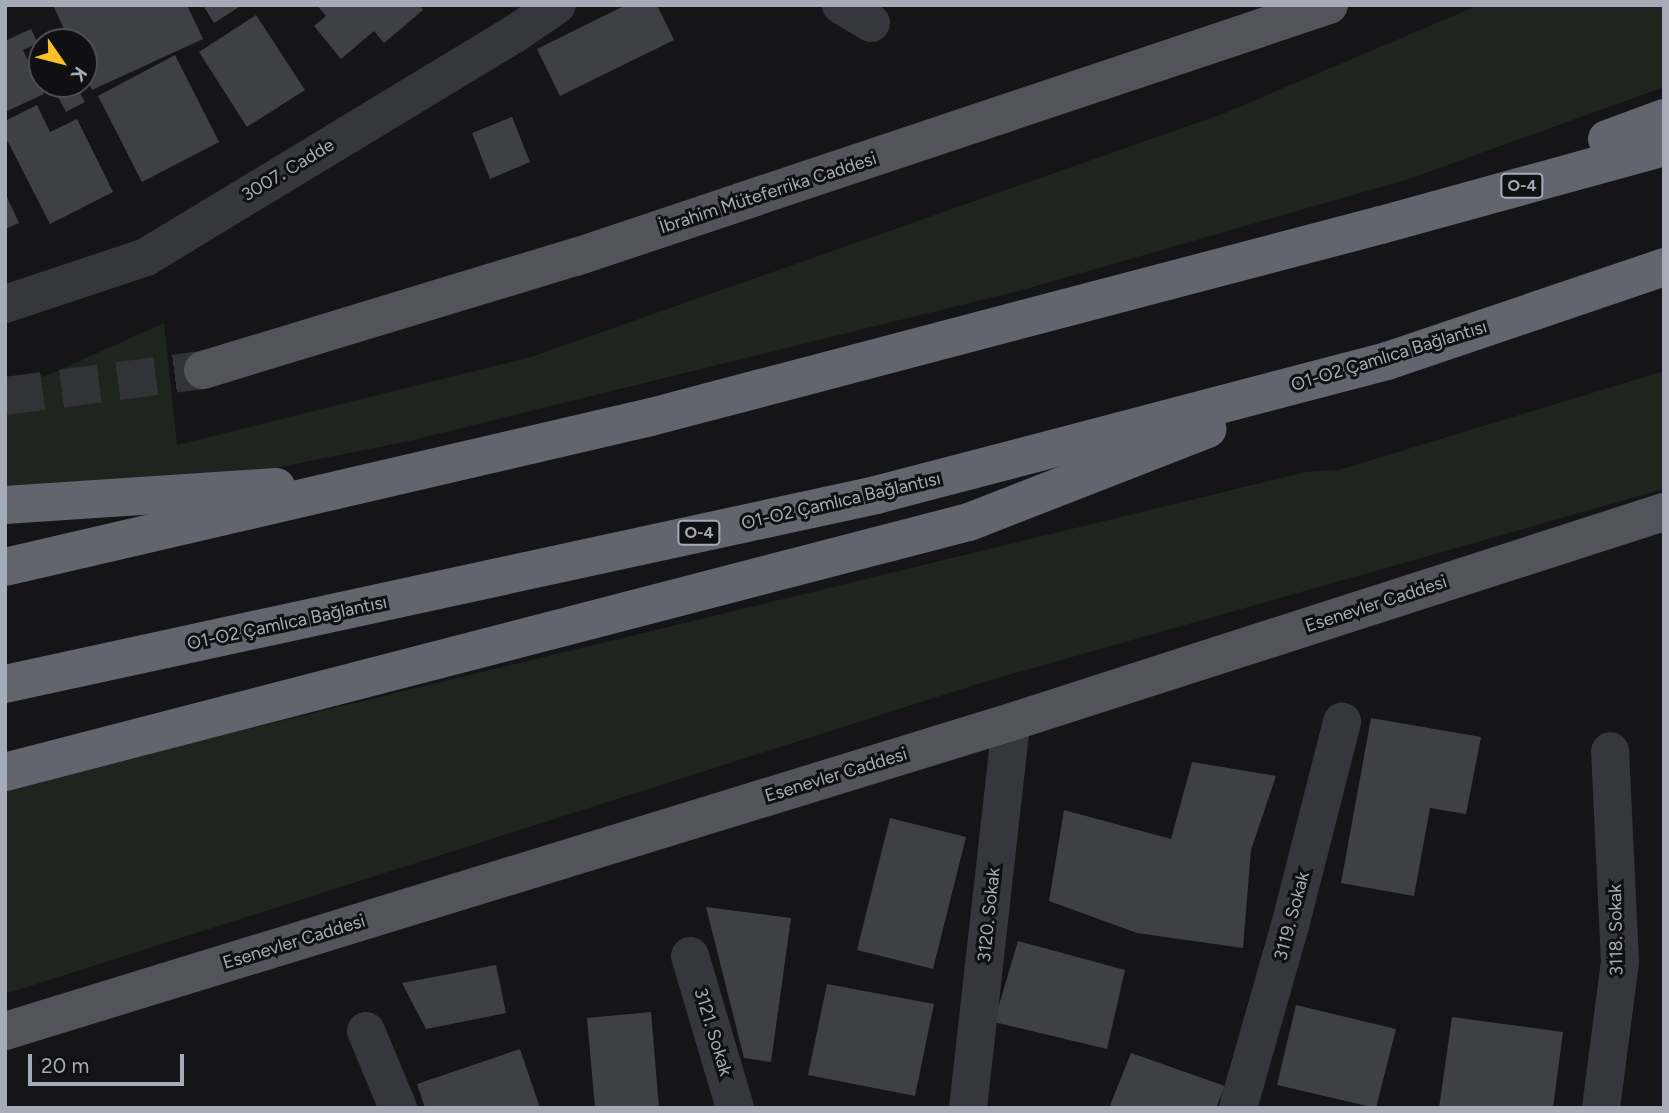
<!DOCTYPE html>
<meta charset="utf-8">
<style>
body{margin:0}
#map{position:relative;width:1669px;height:1113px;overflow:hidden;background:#151517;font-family:Figtree,sans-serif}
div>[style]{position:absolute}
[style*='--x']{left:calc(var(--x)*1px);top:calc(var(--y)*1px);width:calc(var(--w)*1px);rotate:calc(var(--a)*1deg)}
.green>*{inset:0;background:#1d251e}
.building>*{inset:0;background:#3f4044}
.major-tunnel>*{height:38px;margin-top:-19px;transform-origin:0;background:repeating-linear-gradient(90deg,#323337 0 38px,transparent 0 57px)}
.minor>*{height:38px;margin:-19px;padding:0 19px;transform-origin:19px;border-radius:19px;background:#36373c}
.major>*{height:38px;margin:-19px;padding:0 19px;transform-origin:19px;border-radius:19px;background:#52535b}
.highway>*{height:38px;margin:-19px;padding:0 19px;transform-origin:19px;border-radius:19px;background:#62646e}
span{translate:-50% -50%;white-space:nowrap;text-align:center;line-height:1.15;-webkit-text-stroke:6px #101012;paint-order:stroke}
.shield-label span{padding:2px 5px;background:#101012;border:2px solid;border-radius:5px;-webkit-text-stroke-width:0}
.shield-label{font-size:16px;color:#a6abb8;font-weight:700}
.street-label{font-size:18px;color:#a6abb8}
.frame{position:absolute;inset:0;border:7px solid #a6abb8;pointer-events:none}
.north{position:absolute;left:28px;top:28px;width:70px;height:70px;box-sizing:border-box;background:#101012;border:2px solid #4c4e54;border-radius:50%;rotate:125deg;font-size:19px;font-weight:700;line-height:28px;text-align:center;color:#a6abb8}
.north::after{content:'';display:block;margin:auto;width:24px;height:32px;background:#fbc029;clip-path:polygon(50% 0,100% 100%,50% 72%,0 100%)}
.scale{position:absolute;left:28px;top:1054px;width:156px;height:32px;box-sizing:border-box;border:4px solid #a6abb8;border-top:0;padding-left:9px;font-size:21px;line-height:24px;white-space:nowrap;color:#a6abb8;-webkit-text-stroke:5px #101012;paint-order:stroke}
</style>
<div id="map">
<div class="green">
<i style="clip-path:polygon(1479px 5px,1664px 5px,1664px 87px,1409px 179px,1022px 290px,409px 441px,185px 486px,5px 517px,5px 382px,46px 376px,164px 323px,177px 445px,531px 357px,1225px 113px)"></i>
<i style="clip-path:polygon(1664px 371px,1664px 489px,984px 682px,5px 994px,5px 788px,1306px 472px,1339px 470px)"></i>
</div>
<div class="building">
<i style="clip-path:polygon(53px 5px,187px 5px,203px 39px,92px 90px,84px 73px,84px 42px,70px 42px)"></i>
<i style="clip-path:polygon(203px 5px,242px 5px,214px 23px)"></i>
<i style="clip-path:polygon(317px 5px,419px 5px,423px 10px,384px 43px,374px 31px,341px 59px,314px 26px,326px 16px)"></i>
<i style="clip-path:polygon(626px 5px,657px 5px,674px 40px,560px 96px,537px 49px)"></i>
<i style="clip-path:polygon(256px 15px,305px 90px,247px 127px,199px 52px)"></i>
<i style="clip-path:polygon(31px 29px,38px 43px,23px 50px,44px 94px,5px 112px,5px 41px)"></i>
<i style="clip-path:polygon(175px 55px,219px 142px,142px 182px,98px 96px)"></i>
<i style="clip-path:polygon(51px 84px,75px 84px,85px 102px,66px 112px)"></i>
<i style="clip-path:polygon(37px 105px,50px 132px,77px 119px,113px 192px,50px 224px,5px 136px,5px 121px)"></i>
<i style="clip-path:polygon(512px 117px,530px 162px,490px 179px,472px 133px)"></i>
<i style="clip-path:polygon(5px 193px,19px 223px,5px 229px)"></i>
<i style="clip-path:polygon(1371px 718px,1481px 737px,1466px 814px,1430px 808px,1414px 896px,1341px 883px)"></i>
<i style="clip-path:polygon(1192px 762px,1276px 776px,1251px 850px,1243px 948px,1137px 933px,1049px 901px,1064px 810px,1171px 839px)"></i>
<i style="clip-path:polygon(890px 818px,966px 837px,933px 969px,857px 950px)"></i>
<i style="clip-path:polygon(706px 907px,791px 918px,771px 1062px,744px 1058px)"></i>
<i style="clip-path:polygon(1018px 941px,1125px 970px,1107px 1049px,994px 1022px)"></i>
<i style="clip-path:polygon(496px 965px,506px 1013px,426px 1029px,402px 983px)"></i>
<i style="clip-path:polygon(827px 984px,934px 1004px,915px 1096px,808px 1075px)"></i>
<i style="clip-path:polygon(1296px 1005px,1396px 1029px,1376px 1108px,1277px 1085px)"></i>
<i style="clip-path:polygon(651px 1012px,659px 1108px,595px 1108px,587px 1018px)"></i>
<i style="clip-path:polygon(1452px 1017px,1563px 1032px,1553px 1108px,1439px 1108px)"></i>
<i style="clip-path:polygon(520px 1049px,540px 1108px,425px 1108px,417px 1084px)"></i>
<i style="clip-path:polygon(1131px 1053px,1225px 1086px,1216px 1108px,1109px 1108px)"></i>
</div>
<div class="major-tunnel">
<i style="--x:5;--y:396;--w:200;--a:-7.5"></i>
</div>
<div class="minor">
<i style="--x:841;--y:5;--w:35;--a:31"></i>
<i style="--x:5;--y:304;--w:149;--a:-18.4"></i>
<i style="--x:146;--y:257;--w:429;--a:-31.2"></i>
<i style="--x:513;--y:35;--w:53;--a:-34.3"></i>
<i style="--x:690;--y:956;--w:159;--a:73.5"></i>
<i style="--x:366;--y:1031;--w:83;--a:67.4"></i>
<i style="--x:968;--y:1108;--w:388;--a:-83.6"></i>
<i style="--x:1238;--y:1108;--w:189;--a:-74.1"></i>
<i style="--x:1290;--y:926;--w:211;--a:-75.7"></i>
<i style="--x:1601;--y:1108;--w:147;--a:-82.6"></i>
<i style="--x:1620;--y:962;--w:211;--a:-92.7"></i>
</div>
<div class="major">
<i style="--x:203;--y:370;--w:390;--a:-16.9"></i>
<i style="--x:576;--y:257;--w:794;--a:-18.5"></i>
<i style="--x:5;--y:1031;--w:1052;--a:-17.07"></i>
<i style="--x:1011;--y:722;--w:686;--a:-17.83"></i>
</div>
<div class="highway">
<i style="--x:1607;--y:139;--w:61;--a:-20.2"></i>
<i style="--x:5;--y:505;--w:272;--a:-3.8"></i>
<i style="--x:5;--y:567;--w:663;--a:-13.07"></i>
<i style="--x:651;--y:417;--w:755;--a:-14.74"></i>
<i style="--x:1381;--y:225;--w:294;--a:-15.4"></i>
<i style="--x:5;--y:684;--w:891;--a:-12.24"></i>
<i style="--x:876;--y:495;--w:528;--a:-14.69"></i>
<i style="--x:1387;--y:361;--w:293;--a:-18.7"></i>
<i style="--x:5;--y:772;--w:996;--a:-14.54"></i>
<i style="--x:969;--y:522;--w:256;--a:-21.3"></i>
</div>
<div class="shield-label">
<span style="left:1522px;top:186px">O-4</span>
<span style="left:699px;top:533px">O-4</span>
</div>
<div class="street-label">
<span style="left:288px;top:170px;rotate:-31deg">3007. Cadde</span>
<span style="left:768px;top:193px;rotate:-18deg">İbrahim Müteferrika Caddesi</span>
<span style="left:1389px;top:356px;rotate:-17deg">O1-O2 Çamlıca Bağlantısı</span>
<span style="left:841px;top:501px;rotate:-13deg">O1-O2 Çamlıca Bağlantısı</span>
<span style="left:1376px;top:604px;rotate:-18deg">Esenevler Caddesi</span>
<span style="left:287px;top:623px;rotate:-12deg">O1-O2 Çamlıca Bağlantısı</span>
<span style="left:836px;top:775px;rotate:-17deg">Esenevler Caddesi</span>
<span style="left:989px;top:915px;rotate:-84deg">3120. Sokak</span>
<span style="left:1292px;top:916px;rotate:-75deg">3119. Sokak</span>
<span style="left:1616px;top:930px;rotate:-91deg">3118. Sokak</span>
<span style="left:294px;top:942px;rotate:-17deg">Esenevler Caddesi</span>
<span style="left:713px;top:1032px;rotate:73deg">3121. Sokak</span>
</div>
<div class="frame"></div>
<div class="north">K</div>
<div class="scale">20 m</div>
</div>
